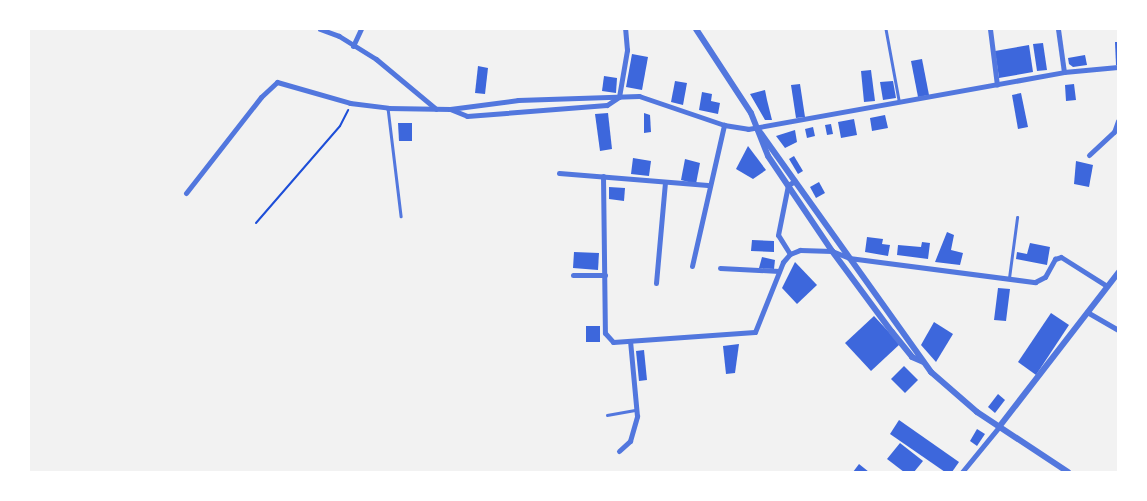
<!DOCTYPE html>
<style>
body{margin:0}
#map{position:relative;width:1147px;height:501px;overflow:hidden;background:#f2f2f2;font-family:"Noto Serif",serif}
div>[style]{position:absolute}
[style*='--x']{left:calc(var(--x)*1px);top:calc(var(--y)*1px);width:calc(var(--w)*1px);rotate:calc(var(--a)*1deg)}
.building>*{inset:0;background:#3d67dc}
.path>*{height:2px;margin:-1px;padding:0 1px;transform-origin:1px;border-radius:1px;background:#1d4ed8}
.service>*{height:2.5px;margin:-1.25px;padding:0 1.25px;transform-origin:1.25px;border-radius:1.25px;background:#5277de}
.minor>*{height:5px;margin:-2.5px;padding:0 2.5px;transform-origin:2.5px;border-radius:2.5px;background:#5277de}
.tertiary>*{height:6px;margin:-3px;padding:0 3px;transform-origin:3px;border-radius:3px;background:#5277de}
span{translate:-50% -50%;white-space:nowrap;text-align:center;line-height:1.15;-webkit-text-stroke:5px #fff;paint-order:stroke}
.frame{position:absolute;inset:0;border:30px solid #fff;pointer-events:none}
</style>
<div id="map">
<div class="building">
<i style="clip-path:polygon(1115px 42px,1118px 42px,1118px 65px,1116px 65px)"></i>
<i style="clip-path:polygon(1043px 43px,1047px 70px,1037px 71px,1033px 44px)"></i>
<i style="clip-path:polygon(1029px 45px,1033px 72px,999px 78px,995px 51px)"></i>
<i style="clip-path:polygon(632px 54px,648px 57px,642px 90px,626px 87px)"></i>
<i style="clip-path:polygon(1085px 55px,1087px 65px,1073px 67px,1069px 64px,1068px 58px)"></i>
<i style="clip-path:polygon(922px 59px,929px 95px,918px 97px,911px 61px)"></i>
<i style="clip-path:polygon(478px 66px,488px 68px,485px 94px,475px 93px)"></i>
<i style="clip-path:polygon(871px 70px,875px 101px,864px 102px,861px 71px)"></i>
<i style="clip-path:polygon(604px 76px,617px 78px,616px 93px,602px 91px)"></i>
<i style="clip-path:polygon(675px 81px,687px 83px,683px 105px,671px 102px)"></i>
<i style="clip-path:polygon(893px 81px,896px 98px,883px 100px,880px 82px)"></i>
<i style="clip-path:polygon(800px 84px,805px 117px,796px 118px,791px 85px)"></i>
<i style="clip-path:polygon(1074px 84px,1076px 100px,1066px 101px,1065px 85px)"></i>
<i style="clip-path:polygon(765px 90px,767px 100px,772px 120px,765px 120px,750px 94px)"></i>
<i style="clip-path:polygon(702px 92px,712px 94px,711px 101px,720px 103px,718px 114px,699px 110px)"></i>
<i style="clip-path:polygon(1021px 93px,1028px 127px,1018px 129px,1012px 95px)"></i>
<i style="clip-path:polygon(608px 113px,612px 149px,600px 151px,595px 114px)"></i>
<i style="clip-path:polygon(644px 113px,650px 115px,651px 132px,644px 133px)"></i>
<i style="clip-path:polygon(885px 115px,888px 128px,872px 131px,870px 118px)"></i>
<i style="clip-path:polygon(854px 119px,857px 135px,841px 138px,838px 122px)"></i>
<i style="clip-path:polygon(398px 123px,412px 123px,412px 141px,399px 141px)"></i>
<i style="clip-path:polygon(831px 124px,833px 134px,827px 135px,825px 125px)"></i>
<i style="clip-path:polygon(813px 127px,815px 136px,807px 138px,805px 129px)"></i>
<i style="clip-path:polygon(795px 130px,797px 142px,785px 148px,776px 136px)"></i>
<i style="clip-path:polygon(748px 146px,766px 170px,753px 179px,736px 169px)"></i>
<i style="clip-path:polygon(794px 156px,803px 171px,798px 174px,789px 159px)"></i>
<i style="clip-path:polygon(633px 158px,651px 161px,649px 176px,631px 174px)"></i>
<i style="clip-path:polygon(685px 159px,700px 163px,696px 184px,681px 180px)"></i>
<i style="clip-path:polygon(1076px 161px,1093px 165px,1089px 187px,1074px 184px)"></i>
<i style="clip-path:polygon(819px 182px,825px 193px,816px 198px,810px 187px)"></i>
<i style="clip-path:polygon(609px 187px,625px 188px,624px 201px,609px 199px)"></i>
<i style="clip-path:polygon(947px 232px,954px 235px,951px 250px,963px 253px,960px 265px,935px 262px)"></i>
<i style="clip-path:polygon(867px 237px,883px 239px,882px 244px,890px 245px,888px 256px,865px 252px)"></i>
<i style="clip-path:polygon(752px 240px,774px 241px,774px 252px,751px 251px)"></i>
<i style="clip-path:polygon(922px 242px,930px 243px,928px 259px,897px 255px,898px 245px,921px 247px)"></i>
<i style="clip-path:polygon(1030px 243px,1050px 247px,1047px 265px,1016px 259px,1017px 252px,1027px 254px)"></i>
<i style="clip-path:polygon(574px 252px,599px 253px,598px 270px,573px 268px)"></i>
<i style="clip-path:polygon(762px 257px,775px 260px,774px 269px,759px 268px)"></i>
<i style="clip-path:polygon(795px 262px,817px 285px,797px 304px,782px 288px)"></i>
<i style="clip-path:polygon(998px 288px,1010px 289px,1006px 321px,994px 320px)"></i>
<i style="clip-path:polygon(1051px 313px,1069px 325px,1036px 375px,1018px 362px)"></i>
<i style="clip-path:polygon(874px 316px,900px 344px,871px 371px,845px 343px)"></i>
<i style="clip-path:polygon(934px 322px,953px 334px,936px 362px,921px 345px)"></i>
<i style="clip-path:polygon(586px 326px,600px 326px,600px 342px,586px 342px)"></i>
<i style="clip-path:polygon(739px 344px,735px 373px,726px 374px,723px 346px)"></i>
<i style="clip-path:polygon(644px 350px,647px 380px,639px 381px,636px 351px)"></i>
<i style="clip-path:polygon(904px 366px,918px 380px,905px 393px,891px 379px)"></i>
<i style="clip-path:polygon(998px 394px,1005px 400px,995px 413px,988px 407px)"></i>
<i style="clip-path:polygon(899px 420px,959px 462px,952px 472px,945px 472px,890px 434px)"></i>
<i style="clip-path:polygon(977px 429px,985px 434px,977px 446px,970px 441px)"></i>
<i style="clip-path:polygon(900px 443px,923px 461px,914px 472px,904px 472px,887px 459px)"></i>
<i style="clip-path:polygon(859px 464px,869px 472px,853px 472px)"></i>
</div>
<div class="path">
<i style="--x:256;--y:223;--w:128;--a:-49.1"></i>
<i style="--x:340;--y:126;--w:18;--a:-63"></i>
</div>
<div class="service">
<i style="--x:886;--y:29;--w:72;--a:79.6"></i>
<i style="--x:388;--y:108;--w:109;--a:83.1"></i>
<i style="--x:1009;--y:278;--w:61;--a:-82.4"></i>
<i style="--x:607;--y:415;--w:28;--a:-10"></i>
</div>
<div class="minor">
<i style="--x:320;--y:29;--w:20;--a:20"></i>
<i style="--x:339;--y:36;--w:44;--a:31.9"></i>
<i style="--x:376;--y:59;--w:78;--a:39.8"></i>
<i style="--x:990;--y:29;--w:56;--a:82.9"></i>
<i style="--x:1058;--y:29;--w:43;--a:82.1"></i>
<i style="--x:353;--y:46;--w:19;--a:-65"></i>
<i style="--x:619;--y:97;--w:48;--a:-80.3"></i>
<i style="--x:627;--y:50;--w:21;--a:-95"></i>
<i style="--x:450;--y:109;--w:18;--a:22"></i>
<i style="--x:467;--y:116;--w:140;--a:-4.5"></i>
<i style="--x:607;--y:105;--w:14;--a:-34"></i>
<i style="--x:1089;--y:155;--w:34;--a:-43"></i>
<i style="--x:1114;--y:132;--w:12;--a:-70"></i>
<i style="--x:559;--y:173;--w:149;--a:4.6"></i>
<i style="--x:603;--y:176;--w:157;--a:89.3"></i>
<i style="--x:605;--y:333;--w:12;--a:48"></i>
<i style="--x:613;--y:342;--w:142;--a:-4"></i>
<i style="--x:755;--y:332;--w:75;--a:-68.2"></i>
<i style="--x:783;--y:262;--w:11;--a:-49"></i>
<i style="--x:790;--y:254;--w:11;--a:-22"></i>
<i style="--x:800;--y:250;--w:32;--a:2"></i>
<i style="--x:832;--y:251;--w:18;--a:22"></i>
<i style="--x:849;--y:258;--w:188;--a:7.4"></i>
<i style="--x:1035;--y:282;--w:11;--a:-27"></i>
<i style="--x:1045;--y:277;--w:21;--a:-61"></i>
<i style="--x:1055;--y:259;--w:6;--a:-18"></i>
<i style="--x:1061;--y:257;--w:54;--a:32.2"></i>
<i style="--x:186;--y:193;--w:122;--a:-52"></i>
<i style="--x:261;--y:97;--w:22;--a:-43"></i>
<i style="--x:277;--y:82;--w:76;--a:16"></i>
<i style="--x:350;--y:103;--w:38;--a:7"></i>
<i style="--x:388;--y:108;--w:62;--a:0.9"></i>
<i style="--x:450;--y:109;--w:69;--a:-7.5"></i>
<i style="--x:518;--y:100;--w:121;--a:-1.9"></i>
<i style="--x:639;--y:96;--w:90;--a:18.8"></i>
<i style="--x:724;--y:125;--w:24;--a:9"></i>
<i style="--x:748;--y:129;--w:321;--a:-10.2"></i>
<i style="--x:1064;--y:72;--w:54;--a:-5.3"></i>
<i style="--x:790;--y:254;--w:22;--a:-122"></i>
<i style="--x:778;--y:235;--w:51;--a:-78.7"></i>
<i style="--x:788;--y:185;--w:8;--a:-30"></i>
<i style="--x:692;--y:266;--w:145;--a:-77.2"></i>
<i style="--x:720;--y:268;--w:59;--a:2.9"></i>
<i style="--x:573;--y:275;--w:32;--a:0"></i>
<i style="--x:656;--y:283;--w:100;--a:-84.9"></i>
<i style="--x:1087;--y:312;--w:36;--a:30"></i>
<i style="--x:619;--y:451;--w:15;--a:-42"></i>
<i style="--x:630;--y:441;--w:26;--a:-74"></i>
<i style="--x:637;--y:416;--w:75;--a:-95.3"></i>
<i style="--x:962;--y:472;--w:58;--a:-50.6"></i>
</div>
<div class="tertiary">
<i style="--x:696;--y:29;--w:100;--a:56.8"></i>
<i style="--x:751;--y:113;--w:46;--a:68.4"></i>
<i style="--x:768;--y:156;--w:115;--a:56"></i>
<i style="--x:832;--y:251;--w:101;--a:53.5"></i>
<i style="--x:892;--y:332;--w:32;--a:51"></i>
<i style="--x:912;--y:357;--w:12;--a:24"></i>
<i style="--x:757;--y:128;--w:300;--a:54.5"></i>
<i style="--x:931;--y:372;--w:61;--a:41"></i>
<i style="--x:977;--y:412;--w:109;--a:33.4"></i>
<i style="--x:999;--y:427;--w:195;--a:-52.3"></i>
</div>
<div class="frame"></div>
</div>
